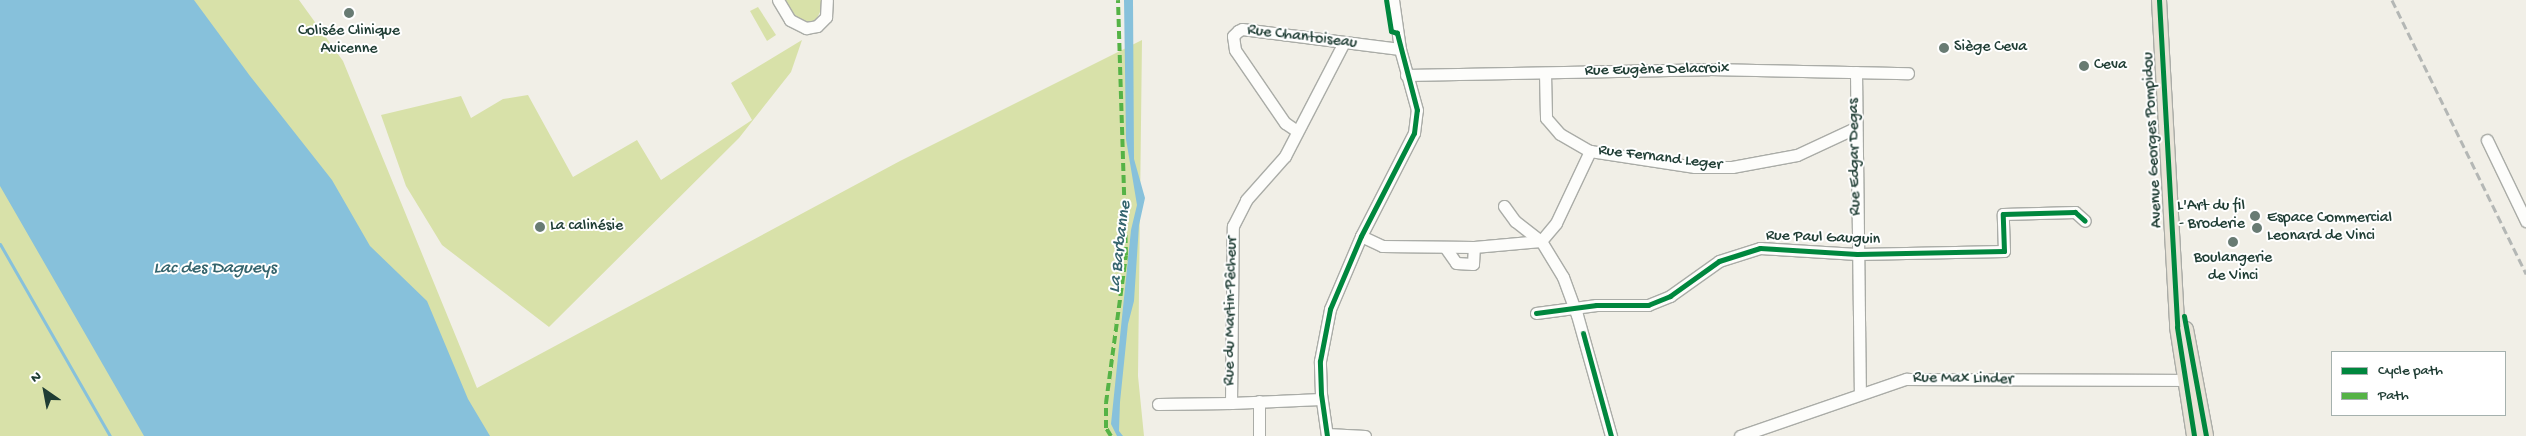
<!DOCTYPE html>
<meta charset="utf-8">
<style>
body{margin:0}
#map{position:relative;width:2526px;height:436px;overflow:hidden;background:#f1efe7;font-family:"Gochi Hand",sans-serif}
div>[style]{position:absolute}
[style*='--x']{left:calc(var(--x)*1px);top:calc(var(--y)*1px);width:calc(var(--w)*1px);rotate:calc(var(--a)*1deg)}
.green>*{inset:0;background:#d8e1a9}
.water>*{inset:0;background:#87c1db}
.stream>*{height:3px;margin:-1.5px;padding:0 1.5px;transform-origin:1.5px;border-radius:1.5px;background:#87c1db}
.roads{filter:drop-shadow(1px 0 #aaaca7) drop-shadow(-1px 0 #aaaca7) drop-shadow(0 1px #aaaca7) drop-shadow(0 -1px #aaaca7)}
.minor>*{height:11px;margin:-5.5px;padding:0 5.5px;transform-origin:5.5px;border-radius:5.5px;background:#fdfdfb}
.major>*{height:14px;margin:-7px;padding:0 7px;transform-origin:7px;border-radius:7px;background:#e8e3d7}
.rail>*{height:3px;margin-top:-1.5px;transform-origin:0;background:repeating-linear-gradient(90deg,#b4b7b5 0 8px,transparent 0 12px)}
.quiet>*{height:4px;margin-top:-2px;transform-origin:0;background:repeating-linear-gradient(90deg,#55b346 0 8px,transparent 0 12px)}
.cycleway>*{height:5px;margin:-2.5px;padding:0 2.5px;transform-origin:2.5px;border-radius:2.5px;background:#00873e}
.dots>*{width:14px;height:14px;translate:-50% -50%;box-sizing:border-box;border:2px solid #fff;border-radius:50%}
span{translate:-50% -50%;white-space:nowrap;text-align:center;line-height:1.15;-webkit-text-stroke:4px #fff;paint-order:stroke}
.poi-label{font-size:16px;color:#1f3d34}
.left{translate:0 -50%;text-align:left}
.right{translate:-100% -50%;text-align:right}
.street-label{font-size:16px;color:#1f3d34}
.water-label{font-size:18px;color:#34646d;font-style:italic}
.legend{position:absolute;left:2331px;top:351px;width:175px;height:65px;box-sizing:border-box;background:#fff;border:1px solid #a5b1ae;margin:0;padding:6px 9px;list-style:none;font-size:15px;color:#1f3d34}
.legend li{display:flex;align-items:center;gap:10px;height:25px}
.legend b{width:25px;border:1px solid #a5b1ae}
.north{position:absolute;left:20px;top:366px;width:50px;height:50px;-webkit-text-stroke:4px #fff;paint-order:stroke;rotate:327deg;font-size:14px;font-weight:700;line-height:20px;text-align:center;color:#1f3d34}
.north::after{content:'';display:block;margin:auto;width:18px;height:22px;background:#1f3d34;clip-path:polygon(50% 0,100% 100%,50% 72%,0 100%)}
</style>
<div id="map">
<div class="green">
<i style="clip-path:polygon(0 0,299px 0,343px 61px,477px 388px,900px 161px,1142px 40px,1138px 376px,1144px 436px,0 436px)"></i>
<i style="clip-path:polygon(782px 0,821px 0,823px 6px,815px 22px,799px 23px)"></i>
<i style="clip-path:polygon(758px 7px,776px 35px,767px 41px,750px 11px)"></i>
<i style="clip-path:polygon(802px 40px,791px 72px,739px 138px,549px 327px,442px 245px,406px 186px,381px 115px,461px 96px,471px 118px,503px 99px,528px 95px,573px 177px,637px 140px,661px 180px,752px 120px,731px 83px)"></i>
</div>
<div class="water">
<i style="clip-path:polygon(0 0,194px 0,250px 76px,332px 180px,370px 246px,427px 301px,468px 399px,490px 436px,144px 436px,0 186px)"></i>
<i style="clip-path:polygon(1124px 0,1133px 0,1134px 159px,1145px 198px,1139px 225px,1134px 301px,1128px 324px,1120px 402px,1119px 431px,1123px 436px,1117px 436px,1111px 424px,1131px 230px,1137px 205px,1126px 139px)"></i>
</div>
<div class="stream">
<i style="--x:0;--y:244;--w:221;--a:60.2"></i>
</div>
<div class="roads">
<div class="minor">
<i style="--x:778;--y:0;--w:23;--a:59"></i>
<i style="--x:790;--y:20;--w:18;--a:27"></i>
<i style="--x:806;--y:28;--w:11;--a:-10"></i>
<i style="--x:817;--y:26;--w:13;--a:-45"></i>
<i style="--x:826;--y:17;--w:17;--a:-87"></i>
<i style="--x:1856;--y:72;--w:320;--a:89.3"></i>
<i style="--x:1545;--y:73;--w:45;--a:88.7"></i>
<i style="--x:1546;--y:118;--w:21;--a:49"></i>
<i style="--x:1560;--y:134;--w:34;--a:30"></i>
<i style="--x:1590;--y:151;--w:106;--a:8.7"></i>
<i style="--x:1695;--y:167;--w:37;--a:0"></i>
<i style="--x:1732;--y:167;--w:66;--a:-10.5"></i>
<i style="--x:1797;--y:155;--w:64;--a:-25"></i>
<i style="--x:1406;--y:75;--w:303;--a:-1.1"></i>
<i style="--x:1709;--y:69;--w:199;--a:1.2"></i>
<i style="--x:1297;--y:131;--w:14;--a:-146"></i>
<i style="--x:1285;--y:123;--w:88;--a:-124.4"></i>
<i style="--x:1235;--y:50;--w:14;--a:-98"></i>
<i style="--x:1233;--y:36;--w:7;--a:-45"></i>
<i style="--x:1238;--y:31;--w:4;--a:-27"></i>
<i style="--x:1242;--y:29;--w:159;--a:7.2"></i>
<i style="--x:2487;--y:140;--w:90;--a:64.3"></i>
<i style="--x:1504;--y:206;--w:19;--a:54"></i>
<i style="--x:1515;--y:221;--w:33;--a:38"></i>
<i style="--x:1541;--y:241;--w:42;--a:58.6"></i>
<i style="--x:1563;--y:277;--w:40;--a:69.8"></i>
<i style="--x:1577;--y:315;--w:126;--a:74.3"></i>
<i style="--x:1361;--y:236;--w:23;--a:25"></i>
<i style="--x:1382;--y:246;--w:92;--a:0.6"></i>
<i style="--x:1474;--y:247;--w:67;--a:-5.1"></i>
<i style="--x:1541;--y:241;--w:23;--a:-50"></i>
<i style="--x:1556;--y:223;--w:80;--a:-64.7"></i>
<i style="--x:1445;--y:247;--w:19;--a:55"></i>
<i style="--x:1456;--y:263;--w:17;--a:3"></i>
<i style="--x:1473;--y:264;--w:17;--a:-87"></i>
<i style="--x:1536;--y:313;--w:61;--a:-7.6"></i>
<i style="--x:1596;--y:305;--w:52;--a:0"></i>
<i style="--x:1648;--y:305;--w:24;--a:-22"></i>
<i style="--x:1670;--y:296;--w:60;--a:-35.5"></i>
<i style="--x:1719;--y:261;--w:43;--a:-17.6"></i>
<i style="--x:1760;--y:248;--w:97;--a:3.5"></i>
<i style="--x:1857;--y:254;--w:147;--a:-1.2"></i>
<i style="--x:2004;--y:251;--w:37;--a:-92"></i>
<i style="--x:2003;--y:214;--w:72;--a:-1.6"></i>
<i style="--x:2075;--y:212;--w:13;--a:42"></i>
<i style="--x:1321;--y:399;--w:90;--a:177.5"></i>
<i style="--x:1231;--y:403;--w:177;--a:-89.4"></i>
<i style="--x:1233;--y:226;--w:29;--a:-63"></i>
<i style="--x:1246;--y:200;--w:59;--a:-48.4"></i>
<i style="--x:1285;--y:156;--w:128;--a:-62.6"></i>
<i style="--x:1158;--y:404;--w:73;--a:-0.8"></i>
<i style="--x:1327;--y:434;--w:38;--a:3"></i>
<i style="--x:1259;--y:436;--w:35;--a:-90"></i>
<i style="--x:1327;--y:436;--w:42;--a:-98.1"></i>
<i style="--x:1321;--y:394;--w:33;--a:-92"></i>
<i style="--x:1320;--y:361;--w:53;--a:-79.1"></i>
<i style="--x:1330;--y:309;--w:79;--a:-67"></i>
<i style="--x:1361;--y:236;--w:116;--a:-62.8"></i>
<i style="--x:1414;--y:133;--w:23;--a:-83"></i>
<i style="--x:1417;--y:110;--w:63;--a:-105.6"></i>
<i style="--x:1400;--y:49;--w:49;--a:-98.1"></i>
<i style="--x:1740;--y:436;--w:176;--a:-19"></i>
<i style="--x:1906;--y:379;--w:288;--a:0.2"></i>
</div>
<div class="major">
<i style="--x:2159;--y:0;--w:327;--a:86.8"></i>
<i style="--x:2177;--y:327;--w:110;--a:81.1"></i>
<i style="--x:2186;--y:329;--w:109;--a:79.4"></i>
</div>
</div>
<div class="rail">
<i style="--x:2392;--y:0;--w:305;--a:63.9"></i>
</div>
<div class="quiet">
<i style="--x:1111;--y:436;--w:9;--a:-122"></i>
<i style="--x:1106;--y:428;--w:25;--a:-90"></i>
<i style="--x:1106;--y:403;--w:149;--a:-82.3"></i>
<i style="--x:1126;--y:255;--w:255;--a:-91.8"></i>
</div>
<div class="cycleway">
<i style="--x:2159;--y:0;--w:327;--a:86.8"></i>
<i style="--x:2177;--y:327;--w:110;--a:81.1"></i>
<i style="--x:1536;--y:313;--w:61;--a:-7.6"></i>
<i style="--x:1596;--y:305;--w:52;--a:0"></i>
<i style="--x:1648;--y:305;--w:24;--a:-22"></i>
<i style="--x:1670;--y:296;--w:60;--a:-35.5"></i>
<i style="--x:1719;--y:261;--w:43;--a:-17.6"></i>
<i style="--x:1760;--y:248;--w:97;--a:3.5"></i>
<i style="--x:1857;--y:254;--w:147;--a:-1.2"></i>
<i style="--x:2004;--y:251;--w:37;--a:-92"></i>
<i style="--x:2003;--y:214;--w:72;--a:-1.6"></i>
<i style="--x:2075;--y:212;--w:13;--a:42"></i>
<i style="--x:2184;--y:316;--w:122;--a:79.6"></i>
<i style="--x:1583;--y:333;--w:107;--a:74.8"></i>
<i style="--x:1327;--y:436;--w:42;--a:-98.1"></i>
<i style="--x:1321;--y:394;--w:33;--a:-92"></i>
<i style="--x:1320;--y:361;--w:53;--a:-79.1"></i>
<i style="--x:1330;--y:309;--w:79;--a:-67"></i>
<i style="--x:1361;--y:236;--w:116;--a:-62.8"></i>
<i style="--x:1414;--y:133;--w:23;--a:-83"></i>
<i style="--x:1417;--y:110;--w:80;--a:-104.6"></i>
<i style="--x:1397;--y:33;--w:6;--a:-162"></i>
<i style="--x:1391;--y:31;--w:31;--a:-99"></i>
</div>
<div class="dots">
<i style="left:349px;top:13px;background:#687b73"></i>
<i style="left:1944px;top:48px;background:#687b73"></i>
<i style="left:2084px;top:66px;background:#687b73"></i>
<i style="left:2255px;top:216px;background:#687b73"></i>
<i style="left:540px;top:227px;background:#687b73"></i>
<i style="left:2257px;top:228px;background:#687b73"></i>
<i style="left:2233px;top:242px;background:#687b73"></i>
</div>
<div class="poi-label">
<span style="left:349px;top:41px">Colisée Clinique<br>Avicenne</span>
<span class="left" style="left:1954px;top:48px">Siège Ceva</span>
<span class="left" style="left:2094px;top:66px">Ceva</span>
<span class="right" style="left:2245px;top:216px">L'Art du fil<br>- Broderie</span>
<span class="left" style="left:2267px;top:228px">Espace Commercial<br>Leonard de Vinci</span>
<span class="left" style="left:550px;top:227px">La calinésie</span>
<span style="left:2233px;top:268px">Boulangerie<br>de Vinci</span>
</div>
<div class="street-label">
<span style="left:1302px;top:38px;rotate:7deg">Rue Chantoiseau</span>
<span style="left:1657px;top:71px;rotate:-1deg">Rue Eugène Delacroix</span>
<span style="left:2154px;top:140px;rotate:-93deg">Avenue Georges Pompidou</span>
<span style="left:1856px;top:157px;rotate:-91deg">Rue Edgar Degas</span>
<span style="left:1660px;top:159px;rotate:7deg">Rue Fernand Leger</span>
<span style="left:1823px;top:239px;rotate:2deg">Rue Paul Gauguin</span>
<span style="left:1232px;top:311px;rotate:-89deg">Rue du Martin-Pêcheur</span>
<span style="left:1963px;top:380px;rotate:1deg">Rue Max Linder</span>
</div>
<div class="water-label">
<span style="left:1121px;top:247px;rotate:-83deg">La Barbanne</span>
<span style="left:215px;top:269px">Lac des Dagueys</span>
</div>
<ul class="legend">
<li><b style="height:6px;background:#00873e"></b>Cycle path</li>
<li><b style="height:6px;background:#55b346"></b>Path</li>
</ul>
<div class="north">N</div>
</div>
